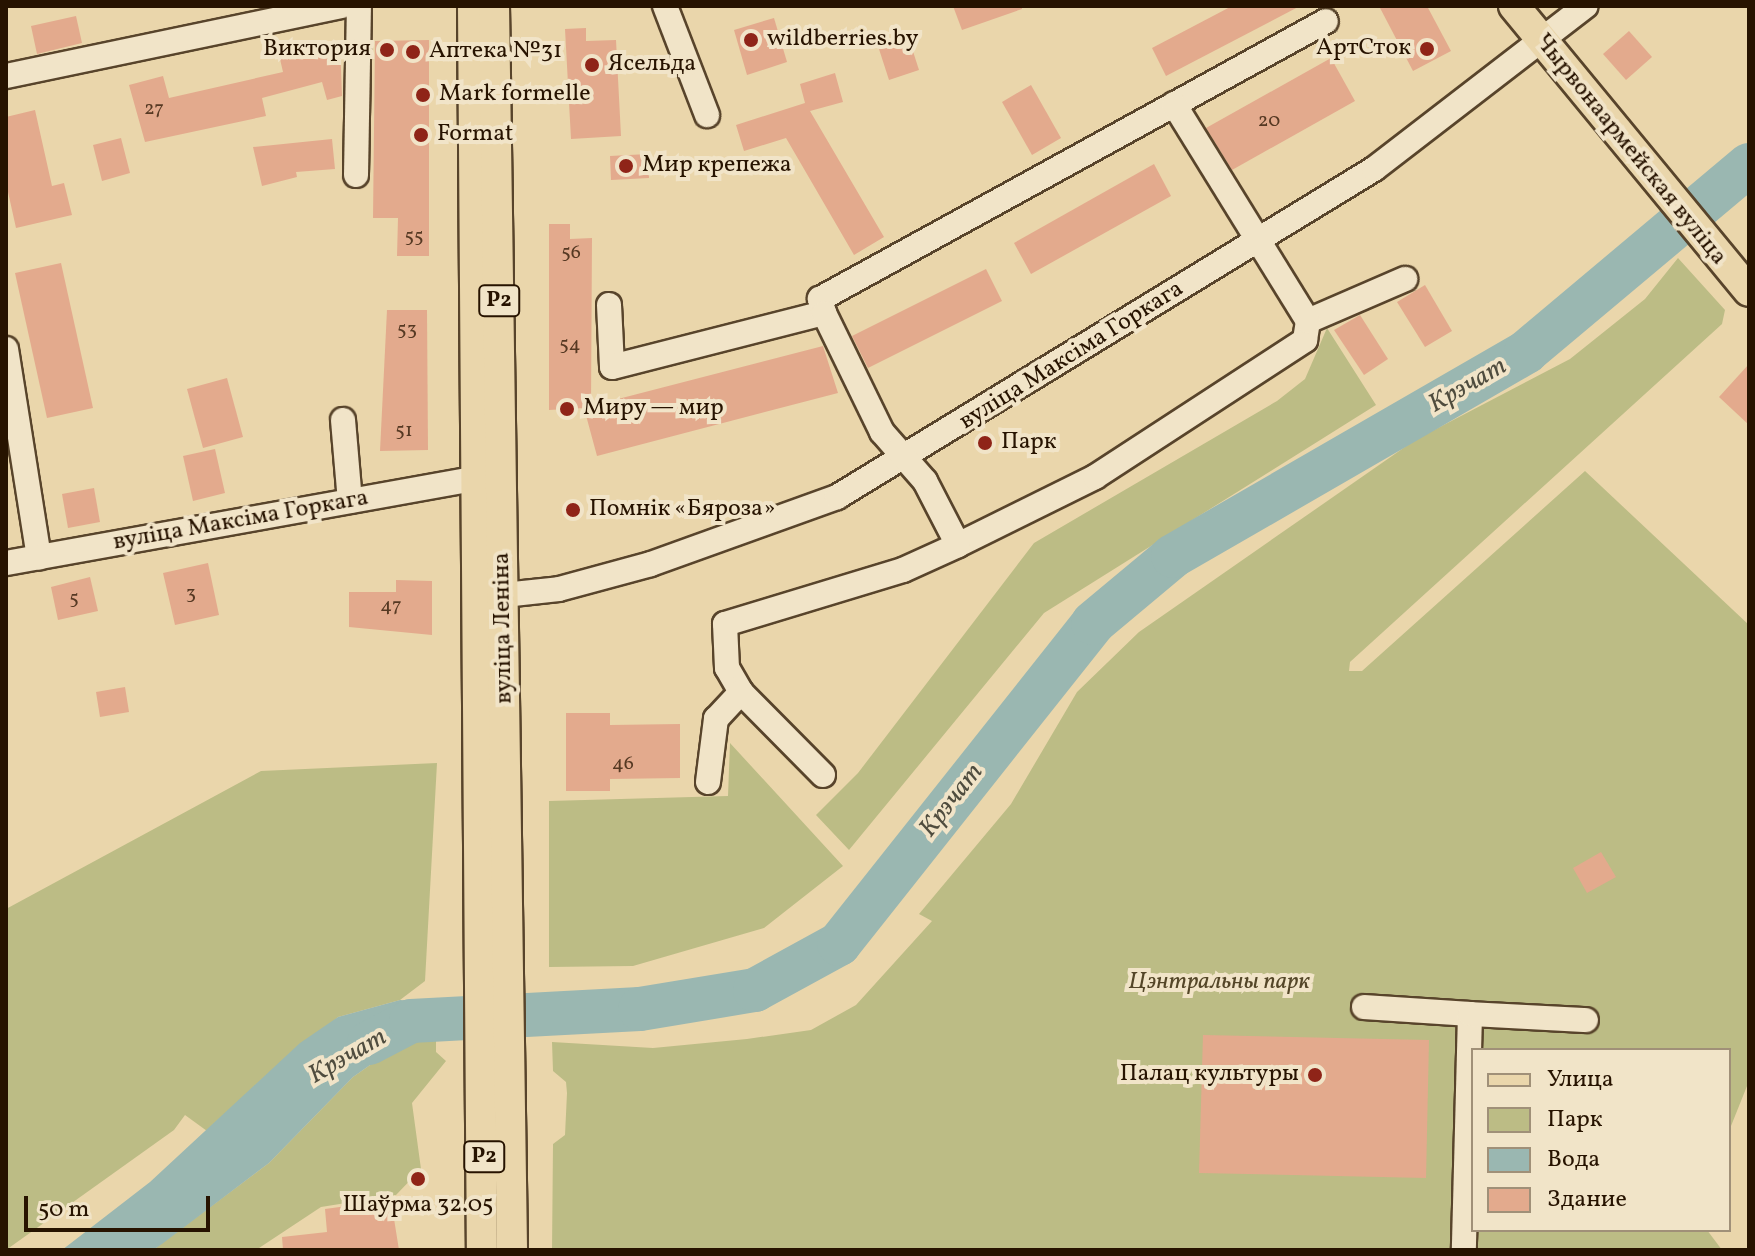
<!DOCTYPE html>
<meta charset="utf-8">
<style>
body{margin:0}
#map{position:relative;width:1755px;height:1256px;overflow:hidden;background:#ead6ab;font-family:Vollkorn,serif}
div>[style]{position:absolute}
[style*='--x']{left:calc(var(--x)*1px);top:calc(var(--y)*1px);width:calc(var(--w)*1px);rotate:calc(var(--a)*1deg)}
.green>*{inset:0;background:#bcbc85}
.water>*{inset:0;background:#9ab7b1}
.river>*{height:44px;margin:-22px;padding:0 22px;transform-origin:22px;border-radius:22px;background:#9ab7b1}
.building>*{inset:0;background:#e3aa8d}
.roads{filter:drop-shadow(2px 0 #58442b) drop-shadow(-2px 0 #58442b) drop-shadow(0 2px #58442b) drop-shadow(0 -2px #58442b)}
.minor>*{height:24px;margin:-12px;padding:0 12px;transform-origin:12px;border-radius:12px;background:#f1e4c8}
.major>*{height:30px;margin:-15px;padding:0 15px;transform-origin:15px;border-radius:15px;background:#ead6ab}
.dots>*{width:22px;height:22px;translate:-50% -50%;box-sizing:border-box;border:4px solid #f1e4c8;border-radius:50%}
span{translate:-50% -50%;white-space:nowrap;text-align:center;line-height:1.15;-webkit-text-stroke:8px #f1e4c8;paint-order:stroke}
.number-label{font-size:20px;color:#563923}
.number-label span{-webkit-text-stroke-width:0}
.shield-label span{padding:2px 6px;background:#f1e4c8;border:2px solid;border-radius:6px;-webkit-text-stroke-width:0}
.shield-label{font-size:22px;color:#271300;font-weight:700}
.poi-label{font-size:24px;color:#271300}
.left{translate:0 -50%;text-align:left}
.right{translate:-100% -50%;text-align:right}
.street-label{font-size:24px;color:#271300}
.park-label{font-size:24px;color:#544628;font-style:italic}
.water-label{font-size:26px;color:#4f4c3e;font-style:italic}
.frame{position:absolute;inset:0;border:8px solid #271300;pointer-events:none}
.legend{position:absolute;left:1471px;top:1048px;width:260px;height:184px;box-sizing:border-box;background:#f1e4c8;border:2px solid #a09078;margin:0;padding:10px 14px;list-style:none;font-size:24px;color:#271300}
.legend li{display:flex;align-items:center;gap:16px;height:40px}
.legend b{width:40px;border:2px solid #a09078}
.scale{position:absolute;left:24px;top:1196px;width:186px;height:36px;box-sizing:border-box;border:4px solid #271300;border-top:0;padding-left:10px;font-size:24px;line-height:28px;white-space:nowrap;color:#271300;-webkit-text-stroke:6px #f1e4c8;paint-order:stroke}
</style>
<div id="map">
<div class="green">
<i style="clip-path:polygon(1678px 258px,1725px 310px,1722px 324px,1350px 662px,1349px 671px,1362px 671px,1585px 471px,1749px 625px,1749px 1081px,1729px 1131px,1729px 1050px,1473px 1050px,1473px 1230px,1707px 1230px,1722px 1250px,552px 1250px,553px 1144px,565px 1135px,567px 1093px,566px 1082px,553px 1071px,552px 1042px,653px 1048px,747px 1039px,811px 1030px,856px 1005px,932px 921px,919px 914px,1011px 804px,1077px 692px,1139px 632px,1415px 440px,1570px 359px,1645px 299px)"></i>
<i style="clip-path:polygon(1327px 328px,1376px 405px,1044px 613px,849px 850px,816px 815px,858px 773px,1034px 543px,1277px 401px,1305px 379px)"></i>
<i style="clip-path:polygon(730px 743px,843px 866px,764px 928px,633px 966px,549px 967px,549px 801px,728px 796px)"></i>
<i style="clip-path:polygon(437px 763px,425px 981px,400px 1000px,338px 1017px,207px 1131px,185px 1115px,174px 1130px,6px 1250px,6px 909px,261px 771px)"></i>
<i style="clip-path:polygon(436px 1028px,436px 1052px,446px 1061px,412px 1103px,421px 1169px,396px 1195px,321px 1207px,256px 1250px,153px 1250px,269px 1163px,353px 1077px,420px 1030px)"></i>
</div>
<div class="water">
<i style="clip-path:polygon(400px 1000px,413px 1001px,423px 1013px,420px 1030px,353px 1077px,269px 1163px,162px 1244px,153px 1250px,62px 1250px,150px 1182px,300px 1043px,338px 1017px)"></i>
</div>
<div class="river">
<i style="--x:369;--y:1043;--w:47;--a:-27.6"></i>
<i style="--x:411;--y:1021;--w:229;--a:-3"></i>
<i style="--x:640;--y:1009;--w:117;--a:-9.4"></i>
<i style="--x:755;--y:990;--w:96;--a:-28.7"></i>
<i style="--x:839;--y:944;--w:409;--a:-51.6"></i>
<i style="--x:1093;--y:623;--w:104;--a:-39.9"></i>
<i style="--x:1173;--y:556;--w:408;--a:-30"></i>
<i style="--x:1526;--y:352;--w:291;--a:-40"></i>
</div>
<div class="building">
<i style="clip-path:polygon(953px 6px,1022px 6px,1022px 9px,962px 30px)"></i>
<i style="clip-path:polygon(1232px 6px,1300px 6px,1166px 76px,1152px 48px)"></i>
<i style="clip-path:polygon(1379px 6px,1427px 6px,1451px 51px,1413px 71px)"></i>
<i style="clip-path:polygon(76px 16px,82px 43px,37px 54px,31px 26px)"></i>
<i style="clip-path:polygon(774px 18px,787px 62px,747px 75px,734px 30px)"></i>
<i style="clip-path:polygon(586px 28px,586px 41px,616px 40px,621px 136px,571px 139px,565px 29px)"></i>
<i style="clip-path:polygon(1629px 31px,1652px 57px,1626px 80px,1603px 54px)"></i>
<i style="clip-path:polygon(908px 36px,919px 70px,889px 80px,878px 46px)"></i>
<i style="clip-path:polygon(429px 40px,429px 256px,397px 256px,398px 218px,373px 218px,375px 41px)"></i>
<i style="clip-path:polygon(340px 43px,342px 96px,327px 100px,322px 82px,262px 98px,266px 116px,145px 142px,129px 85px,163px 76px,169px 98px,283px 72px,280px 59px)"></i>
<i style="clip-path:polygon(1331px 58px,1355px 101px,1232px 170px,1206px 128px)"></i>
<i style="clip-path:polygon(835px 73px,843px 102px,810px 111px,884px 237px,854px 255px,786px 138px,744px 151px,736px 125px,805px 103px,800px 84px)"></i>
<i style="clip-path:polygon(1031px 85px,1061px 138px,1032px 155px,1002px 102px)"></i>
<i style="clip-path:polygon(35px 110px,52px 186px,64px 183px,72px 215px,16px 228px,6px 183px,6px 117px)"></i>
<i style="clip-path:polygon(121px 138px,130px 173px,102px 181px,93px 145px)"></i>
<i style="clip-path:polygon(332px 139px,335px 169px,296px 172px,297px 177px,262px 186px,253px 147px)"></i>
<i style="clip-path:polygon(648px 154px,649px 178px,611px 180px,610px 156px)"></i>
<i style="clip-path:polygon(1154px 164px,1171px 196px,1031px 274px,1014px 243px)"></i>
<i style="clip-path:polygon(549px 224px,570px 224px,570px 239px,592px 238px,591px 406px,823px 346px,838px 393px,597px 456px,584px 408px,549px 410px)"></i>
<i style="clip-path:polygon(61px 263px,93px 408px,47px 418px,15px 273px)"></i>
<i style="clip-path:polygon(986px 269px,1002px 301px,868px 368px,852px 336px)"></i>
<i style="clip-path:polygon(1425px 285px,1452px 331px,1425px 347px,1397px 302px)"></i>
<i style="clip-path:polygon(387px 310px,427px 310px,428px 450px,380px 451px)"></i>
<i style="clip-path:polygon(1360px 315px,1388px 359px,1364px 375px,1334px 330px)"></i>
<i style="clip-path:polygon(1749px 364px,1749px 425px,1719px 397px)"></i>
<i style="clip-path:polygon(227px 378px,243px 437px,203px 448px,187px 389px)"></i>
<i style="clip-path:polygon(215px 449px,225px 493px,193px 501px,183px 456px)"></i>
<i style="clip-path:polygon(94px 488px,100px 522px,68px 528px,62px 494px)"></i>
<i style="clip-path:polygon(208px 563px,219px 615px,175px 625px,163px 573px)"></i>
<i style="clip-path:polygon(90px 577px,98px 611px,58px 620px,51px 587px)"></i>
<i style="clip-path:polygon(396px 580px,432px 581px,432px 635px,349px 627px,349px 592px,396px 592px)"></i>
<i style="clip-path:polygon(125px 687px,129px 712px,100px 717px,96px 692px)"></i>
<i style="clip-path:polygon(566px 713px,610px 713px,610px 725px,680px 724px,680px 778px,610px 779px,610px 791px,566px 791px)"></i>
<i style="clip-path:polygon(1601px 852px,1616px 877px,1587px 893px,1573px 868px)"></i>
<i style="clip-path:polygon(1203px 1035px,1429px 1040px,1426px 1178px,1199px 1173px)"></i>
<i style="clip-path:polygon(391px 1200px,399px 1250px,283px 1250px,282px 1237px,327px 1232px,325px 1209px)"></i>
</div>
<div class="roads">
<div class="minor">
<i style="--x:665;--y:6;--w:117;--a:68.9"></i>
<i style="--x:6;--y:76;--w:343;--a:-11.8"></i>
<i style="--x:356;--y:175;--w:169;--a:-89"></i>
<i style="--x:609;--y:305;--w:62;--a:87.2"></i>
<i style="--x:612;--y:367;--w:219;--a:-14.3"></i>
<i style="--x:824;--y:313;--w:15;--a:-106"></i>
<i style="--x:820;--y:299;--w:577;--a:-28.78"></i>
<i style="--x:1308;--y:321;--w:106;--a:-23.4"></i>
<i style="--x:6;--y:349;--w:211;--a:81"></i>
<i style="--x:343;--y:420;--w:81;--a:85.1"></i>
<i style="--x:958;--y:545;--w:153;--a:-26.4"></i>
<i style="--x:1095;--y:477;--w:251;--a:-33.1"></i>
<i style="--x:1305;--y:340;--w:19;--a:-81"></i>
<i style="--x:1308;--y:321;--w:255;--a:-121.7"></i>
<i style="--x:6;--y:563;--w:476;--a:-10.2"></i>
<i style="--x:504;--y:595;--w:55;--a:-6.2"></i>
<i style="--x:559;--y:589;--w:95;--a:-15.2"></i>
<i style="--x:651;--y:564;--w:198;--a:-19.8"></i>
<i style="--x:837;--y:497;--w:629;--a:-31.42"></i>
<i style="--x:1374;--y:169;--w:267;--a:-37.6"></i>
<i style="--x:823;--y:775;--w:117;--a:-134.7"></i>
<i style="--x:741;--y:692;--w:28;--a:-120"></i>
<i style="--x:727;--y:668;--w:44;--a:-92.6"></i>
<i style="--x:725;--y:624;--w:186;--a:-16.9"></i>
<i style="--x:903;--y:570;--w:60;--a:-24.4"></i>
<i style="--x:958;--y:545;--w:72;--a:-117.3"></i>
<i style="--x:925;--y:481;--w:65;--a:-131.3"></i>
<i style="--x:882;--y:432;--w:132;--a:-116"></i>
<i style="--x:708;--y:782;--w:64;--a:-82.8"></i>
<i style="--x:716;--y:719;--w:37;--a:-47"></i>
<i style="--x:1364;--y:1007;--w:106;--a:3.8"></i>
<i style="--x:1470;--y:1014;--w:236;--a:91.5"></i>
<i style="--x:1470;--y:1014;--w:116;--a:3"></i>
</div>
<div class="major">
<i style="--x:473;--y:6;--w:1244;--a:89.59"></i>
<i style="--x:494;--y:6;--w:1244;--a:89.17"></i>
<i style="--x:1514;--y:6;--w:369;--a:50.5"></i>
</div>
</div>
<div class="dots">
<i style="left:751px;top:40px;background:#8f2418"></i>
<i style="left:1427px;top:49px;background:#8f2418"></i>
<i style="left:387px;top:50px;background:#8f2418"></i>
<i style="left:413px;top:52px;background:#8f2418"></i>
<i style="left:592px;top:65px;background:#8f2418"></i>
<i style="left:423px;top:95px;background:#8f2418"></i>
<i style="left:421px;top:135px;background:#8f2418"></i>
<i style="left:626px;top:166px;background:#8f2418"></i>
<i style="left:567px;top:409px;background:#8f2418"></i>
<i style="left:985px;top:443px;background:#8f2418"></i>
<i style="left:573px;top:510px;background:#8f2418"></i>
<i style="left:1315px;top:1075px;background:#8f2418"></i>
<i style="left:418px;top:1179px;background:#8f2418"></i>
</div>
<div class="number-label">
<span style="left:154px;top:109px">27</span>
<span style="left:1269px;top:121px">20</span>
<span style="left:414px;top:237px">55</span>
<span style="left:571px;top:253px">56</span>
<span style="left:407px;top:330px">53</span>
<span style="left:570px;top:345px">54</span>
<span style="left:404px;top:431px">51</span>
<span style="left:191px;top:594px">3</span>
<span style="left:74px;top:599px">5</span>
<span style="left:391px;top:606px">47</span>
<span style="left:623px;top:764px">46</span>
</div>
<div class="shield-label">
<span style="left:499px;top:301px">Р2</span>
<span style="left:484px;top:1157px">Р2</span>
</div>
<div class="poi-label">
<span class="left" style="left:767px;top:40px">wildberries.by</span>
<span class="right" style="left:1411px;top:49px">АртСток</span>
<span class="right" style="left:371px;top:50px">Виктория</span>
<span class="left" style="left:429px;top:52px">Аптека №31</span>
<span class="left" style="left:608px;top:65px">Ясельда</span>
<span class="left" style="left:439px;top:95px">Mark formelle</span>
<span class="left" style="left:437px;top:135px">Format</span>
<span class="left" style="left:642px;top:166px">Мир крепежа</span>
<span class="left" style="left:583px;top:409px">Миру — мир</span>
<span class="left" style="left:1001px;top:443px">Парк</span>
<span class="left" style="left:589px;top:510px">Помнік «Бяроза»</span>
<span class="right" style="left:1299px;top:1075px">Палац культуры</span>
<span style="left:418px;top:1206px">Шаўрма 32.05</span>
</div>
<div class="street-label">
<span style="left:1630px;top:150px;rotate:51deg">Чырвонаармейская вуліца</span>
<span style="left:1072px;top:356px;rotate:-32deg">вуліца Максіма Горкага</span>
<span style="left:241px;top:521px;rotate:-10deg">вуліца Максіма Горкага</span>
<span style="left:504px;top:628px;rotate:-91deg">вуліца Леніна</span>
</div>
<div class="park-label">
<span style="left:1219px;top:983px">Цэнтральны парк</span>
</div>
<div class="water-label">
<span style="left:1468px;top:386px;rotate:-30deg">Крэчат</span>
<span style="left:952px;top:801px;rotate:-52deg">Крэчат</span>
<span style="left:348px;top:1057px;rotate:-30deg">Крэчат</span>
</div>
<div class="frame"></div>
<ul class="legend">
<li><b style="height:10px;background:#ead6ab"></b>Улица</li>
<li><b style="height:22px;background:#bcbc85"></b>Парк</li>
<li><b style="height:22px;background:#9ab7b1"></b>Вода</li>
<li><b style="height:22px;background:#e3aa8d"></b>Здание</li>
</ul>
<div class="scale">50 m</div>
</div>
